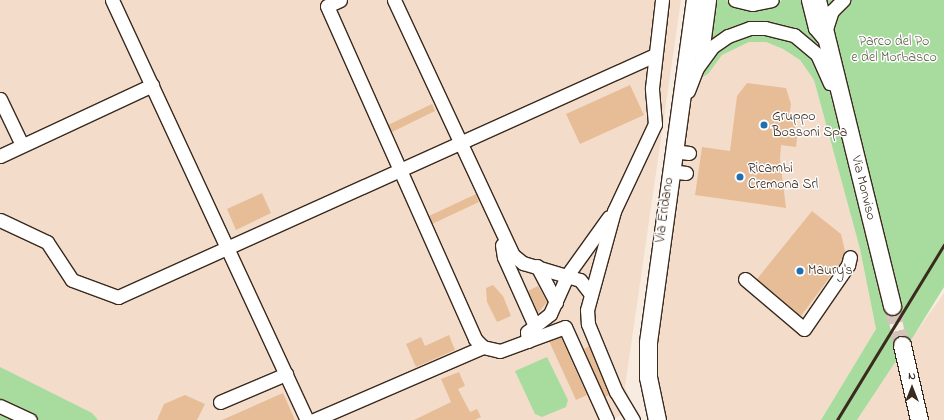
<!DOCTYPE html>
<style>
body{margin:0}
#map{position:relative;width:944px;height:420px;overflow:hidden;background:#f8ebe0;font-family:"Indie Flower",sans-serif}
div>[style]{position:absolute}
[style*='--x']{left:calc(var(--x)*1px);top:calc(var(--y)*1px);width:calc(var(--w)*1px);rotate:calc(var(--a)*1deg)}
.built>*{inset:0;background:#f3ddca}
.green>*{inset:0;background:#a7dc9e}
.building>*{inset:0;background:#e7bd97}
.major-tunnel>*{height:17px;margin-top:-8.5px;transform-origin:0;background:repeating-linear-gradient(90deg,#d2c4b9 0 17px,transparent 0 25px)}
.roads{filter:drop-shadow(1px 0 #3b2a1e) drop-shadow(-1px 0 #3b2a1e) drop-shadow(0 1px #3b2a1e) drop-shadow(0 -1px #3b2a1e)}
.minor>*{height:13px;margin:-6.5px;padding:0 6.5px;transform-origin:6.5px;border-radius:6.5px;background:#fff}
.major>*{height:17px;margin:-8.5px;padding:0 8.5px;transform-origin:8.5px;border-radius:8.5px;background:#fff}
.rail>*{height:2.5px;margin:-1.25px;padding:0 1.25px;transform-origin:1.25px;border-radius:1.25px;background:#3b2a1e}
.dots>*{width:11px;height:11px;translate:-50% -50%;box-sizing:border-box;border:2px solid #fff;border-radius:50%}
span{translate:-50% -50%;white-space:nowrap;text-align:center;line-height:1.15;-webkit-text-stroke:3px #fff;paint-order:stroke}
.park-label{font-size:14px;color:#5b5f44}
.poi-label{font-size:14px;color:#3b2a1e}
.left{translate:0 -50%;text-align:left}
.street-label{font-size:14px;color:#3b2a1e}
.north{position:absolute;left:892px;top:368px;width:40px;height:40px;-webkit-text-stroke:3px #fff;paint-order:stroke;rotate:0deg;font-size:11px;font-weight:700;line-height:16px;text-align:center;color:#3b2a1e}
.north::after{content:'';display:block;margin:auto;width:14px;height:18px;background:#3b2a1e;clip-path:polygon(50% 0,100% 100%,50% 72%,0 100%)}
</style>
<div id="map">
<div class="built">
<i style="clip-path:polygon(0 0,681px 0,625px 387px,633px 409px,611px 420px,98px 420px,0 368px)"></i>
<i style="clip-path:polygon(749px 42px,766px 42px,783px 49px,800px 60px,814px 80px,860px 249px,876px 329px,821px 420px,664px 420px,651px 362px,688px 108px,695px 81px,708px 74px,722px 55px)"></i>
<i style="clip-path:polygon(944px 293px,944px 420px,857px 420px,898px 358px)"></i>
</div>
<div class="green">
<i style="clip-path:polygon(709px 0,726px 0,757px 9px,772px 7px,782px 0,806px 0,898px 358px,857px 420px,821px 420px,876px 329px,860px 249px,814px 80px,800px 60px,783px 49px,766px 42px,749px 42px,722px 55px,708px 74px,695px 81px)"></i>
<i style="clip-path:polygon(826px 0,944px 0,944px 287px,908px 345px)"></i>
<i style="clip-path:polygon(547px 357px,568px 400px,566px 407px,542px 417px,535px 414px,515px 371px)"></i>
<i style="clip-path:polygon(0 367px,92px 413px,98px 420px,0 420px)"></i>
</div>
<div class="building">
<i style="clip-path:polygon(747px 83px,786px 88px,791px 104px,789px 119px,796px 120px,795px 130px,798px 130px,796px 147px,781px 145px,780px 159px,786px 208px,695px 195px,702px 147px,730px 151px,737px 96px)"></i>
<i style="clip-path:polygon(630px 85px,644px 115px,580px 144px,566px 114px)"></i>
<i style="clip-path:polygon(432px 104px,435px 111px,392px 132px,388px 125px)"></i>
<i style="clip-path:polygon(262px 193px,271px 213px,236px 230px,227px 209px)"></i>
<i style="clip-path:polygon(476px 194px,479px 202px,432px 224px,429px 216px)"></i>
<i style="clip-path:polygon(812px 211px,841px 234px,845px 251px,841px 262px,801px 316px,757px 279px)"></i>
<i style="clip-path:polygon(493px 285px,503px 296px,511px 316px,497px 322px,487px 302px,486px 288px)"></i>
<i style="clip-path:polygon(538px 286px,547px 302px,538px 313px,528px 291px)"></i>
<i style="clip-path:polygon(449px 335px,455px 350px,416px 367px,406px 344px,421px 337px,425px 346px)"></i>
<i style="clip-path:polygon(561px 337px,587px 395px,576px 400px,549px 341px)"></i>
<i style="clip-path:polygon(589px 346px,609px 395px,605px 397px,584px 349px)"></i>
<i style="clip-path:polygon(459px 372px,465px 386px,458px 389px,470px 412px,477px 409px,481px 417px,475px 420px,414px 420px,451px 402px,441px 379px)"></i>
<i style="clip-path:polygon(283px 393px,295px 420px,222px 420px)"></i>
<i style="clip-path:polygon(185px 395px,205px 404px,197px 420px,157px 420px,164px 404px)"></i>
</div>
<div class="major-tunnel">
<i style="--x:892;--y:306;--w:40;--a:75.6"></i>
</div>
<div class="roads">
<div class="minor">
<i style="--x:112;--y:0;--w:463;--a:65.1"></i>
<i style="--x:340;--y:0;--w:14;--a:155"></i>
<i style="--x:327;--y:6;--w:364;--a:66"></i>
<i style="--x:475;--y:339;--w:11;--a:45"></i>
<i style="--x:483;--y:347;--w:17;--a:13"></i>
<i style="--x:500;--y:351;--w:69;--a:-20.3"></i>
<i style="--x:565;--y:327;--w:102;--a:65.7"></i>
<i style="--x:394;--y:0;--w:281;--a:65"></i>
<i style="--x:513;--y:255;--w:13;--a:39"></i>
<i style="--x:523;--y:263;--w:59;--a:16.6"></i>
<i style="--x:580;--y:280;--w:18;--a:52"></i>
<i style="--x:735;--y:0;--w:18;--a:13"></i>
<i style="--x:753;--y:4;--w:19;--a:-12"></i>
<i style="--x:808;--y:0;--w:29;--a:76"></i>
<i style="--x:815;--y:28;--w:16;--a:50"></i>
<i style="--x:825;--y:32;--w:22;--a:-72"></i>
<i style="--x:832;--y:11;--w:16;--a:-45"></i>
<i style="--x:701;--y:61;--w:62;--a:-82.5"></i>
<i style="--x:688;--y:91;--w:25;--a:-69"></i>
<i style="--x:697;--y:68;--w:26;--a:-54"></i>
<i style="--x:712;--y:47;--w:19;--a:-35"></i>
<i style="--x:728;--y:36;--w:23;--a:-20"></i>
<i style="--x:750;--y:28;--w:15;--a:0"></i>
<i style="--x:765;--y:28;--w:30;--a:14"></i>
<i style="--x:794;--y:35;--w:30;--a:40"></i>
<i style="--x:817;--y:54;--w:32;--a:66"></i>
<i style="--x:0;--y:99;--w:51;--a:64.4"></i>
<i style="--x:681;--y:152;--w:8;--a:7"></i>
<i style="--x:0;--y:156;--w:168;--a:-25"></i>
<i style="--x:678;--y:172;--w:8;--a:7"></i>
<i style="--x:0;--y:220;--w:52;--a:25.1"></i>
<i style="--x:47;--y:242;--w:45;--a:56.7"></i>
<i style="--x:72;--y:280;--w:49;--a:20.3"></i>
<i style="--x:118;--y:297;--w:589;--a:-24.26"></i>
<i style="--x:502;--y:245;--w:12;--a:81"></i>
<i style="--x:504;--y:257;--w:76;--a:65.8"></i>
<i style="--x:537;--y:266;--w:41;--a:62.2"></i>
<i style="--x:745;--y:279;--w:77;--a:40.3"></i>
<i style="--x:804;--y:329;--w:78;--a:-55.5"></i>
<i style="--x:848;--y:265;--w:8;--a:-76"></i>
<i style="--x:528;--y:341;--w:9;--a:-96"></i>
<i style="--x:527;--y:332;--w:29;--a:-38"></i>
<i style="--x:550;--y:314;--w:44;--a:-65.8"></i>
<i style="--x:568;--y:274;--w:70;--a:-54.3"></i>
<i style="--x:220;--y:402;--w:72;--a:-23"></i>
<i style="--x:0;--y:406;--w:33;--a:25"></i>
<i style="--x:314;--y:420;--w:184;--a:-23.4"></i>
<i style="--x:633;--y:420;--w:33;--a:-121"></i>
<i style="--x:616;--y:392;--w:74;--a:-112.4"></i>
<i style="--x:588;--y:324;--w:14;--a:-94"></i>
<i style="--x:587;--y:310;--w:103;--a:-74.7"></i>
<i style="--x:614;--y:211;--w:96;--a:-64.8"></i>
<i style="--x:655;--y:124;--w:36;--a:-95"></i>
<i style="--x:652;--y:88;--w:89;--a:-83.5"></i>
</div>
<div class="major">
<i style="--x:817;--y:0;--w:315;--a:76.2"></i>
<i style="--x:902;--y:345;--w:77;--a:77.2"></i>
<i style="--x:657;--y:420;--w:44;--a:-101.8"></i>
<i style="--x:648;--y:377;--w:35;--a:-90"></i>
<i style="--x:648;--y:342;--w:345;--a:-82.2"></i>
</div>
</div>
<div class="rail">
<i style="--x:837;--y:420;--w:205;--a:-58.6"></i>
</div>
<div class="dots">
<i style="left:764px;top:125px;background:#1f6fb2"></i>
<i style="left:740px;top:177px;background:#1f6fb2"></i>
<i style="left:800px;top:271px;background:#1f6fb2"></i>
</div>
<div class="park-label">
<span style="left:894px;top:50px">Parco del Po<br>e del Morbasco</span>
</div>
<div class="poi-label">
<span class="left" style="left:772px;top:125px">Gruppo<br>Bossoni Spa</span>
<span class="left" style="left:748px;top:177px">Ricambi<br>Cremona Srl</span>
<span class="left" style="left:808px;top:271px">Maury's</span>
</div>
<div class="street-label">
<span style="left:863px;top:188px;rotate:76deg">Via Monviso</span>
<span style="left:665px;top:210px;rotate:-82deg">Via Eridano</span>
</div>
<div class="north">N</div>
</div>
